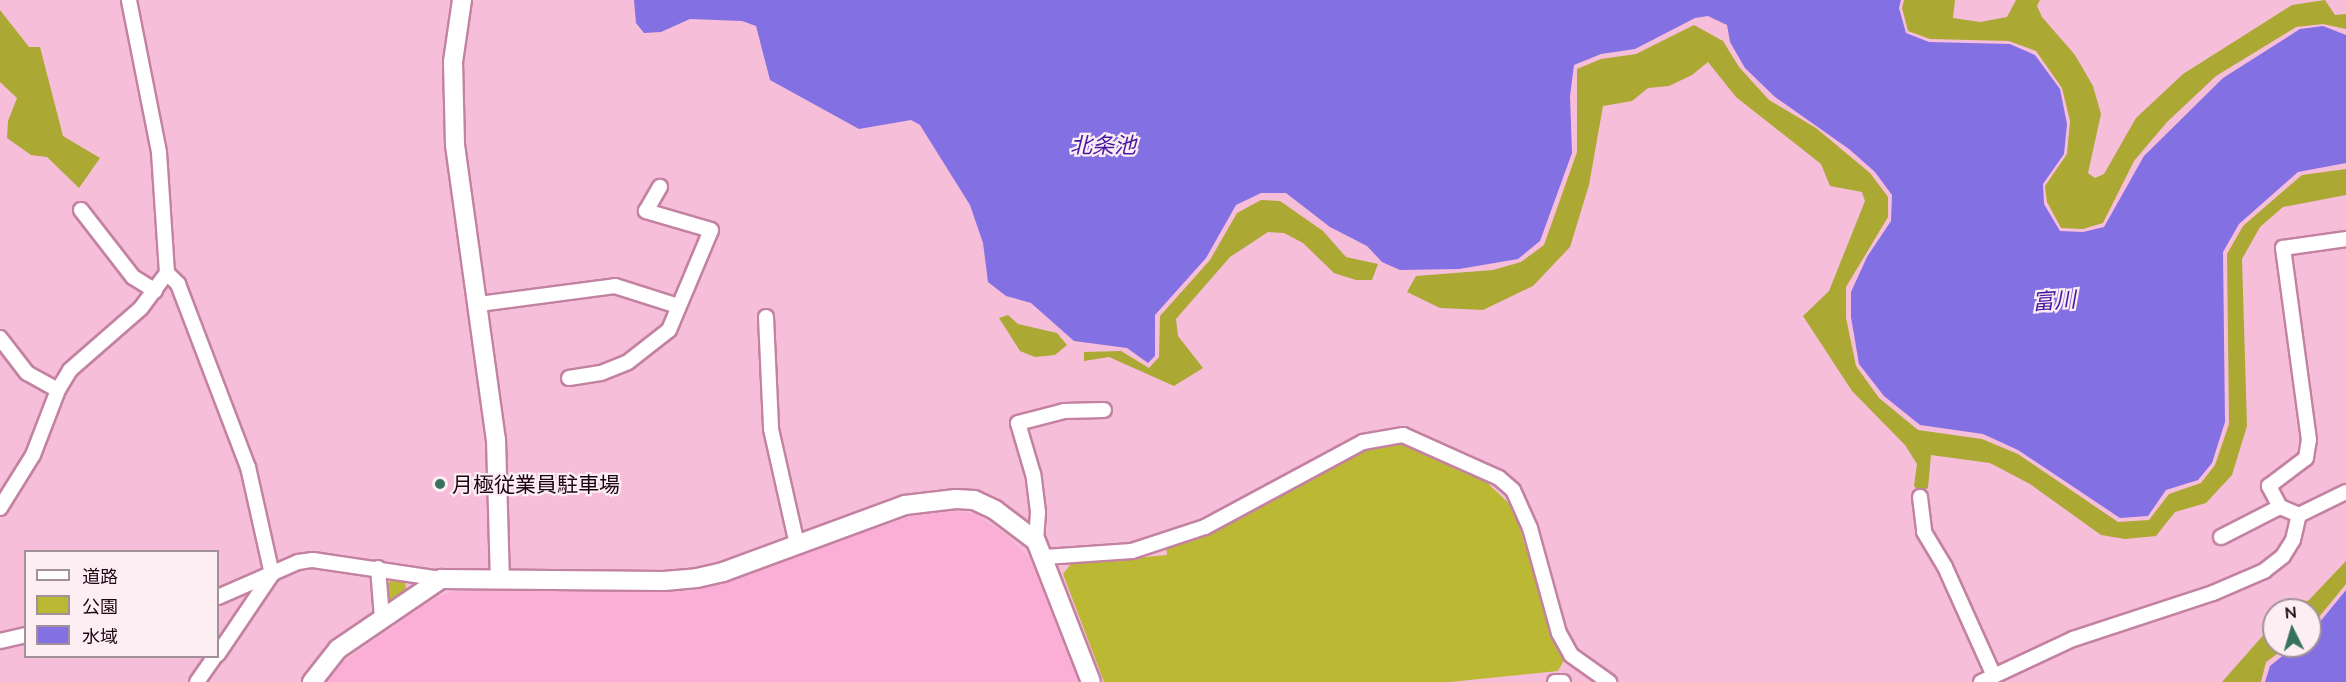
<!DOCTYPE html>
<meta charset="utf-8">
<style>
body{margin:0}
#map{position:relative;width:2346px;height:682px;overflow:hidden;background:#f7beda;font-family:Mulish,"Noto Sans JP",sans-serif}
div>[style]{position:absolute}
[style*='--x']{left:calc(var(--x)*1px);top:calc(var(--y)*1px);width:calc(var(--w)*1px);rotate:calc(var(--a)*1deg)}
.built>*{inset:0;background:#fcafd6}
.green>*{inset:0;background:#bbb833}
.forest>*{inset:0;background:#aba834}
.water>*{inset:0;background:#8370e3}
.roads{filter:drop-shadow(2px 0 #c482a3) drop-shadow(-2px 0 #c482a3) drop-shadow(0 2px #c482a3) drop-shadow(0 -2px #c482a3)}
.minor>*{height:14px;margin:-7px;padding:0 7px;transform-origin:7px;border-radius:7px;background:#fff}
.tertiary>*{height:18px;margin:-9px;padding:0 9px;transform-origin:9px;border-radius:9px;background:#fff}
.dots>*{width:16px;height:16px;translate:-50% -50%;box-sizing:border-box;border:3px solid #fdeef4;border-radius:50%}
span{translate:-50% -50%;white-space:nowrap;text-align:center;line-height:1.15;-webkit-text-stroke:4.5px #fdeef4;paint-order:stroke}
.poi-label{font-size:21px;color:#1d0613}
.left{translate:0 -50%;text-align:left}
.water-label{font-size:22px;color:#4719a4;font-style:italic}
.legend{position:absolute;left:24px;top:550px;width:195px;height:108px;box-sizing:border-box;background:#fdeef4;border:2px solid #a3919a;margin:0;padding:8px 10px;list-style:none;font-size:18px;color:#1d0613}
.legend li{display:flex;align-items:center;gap:12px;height:30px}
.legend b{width:30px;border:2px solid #a3919a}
.north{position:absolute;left:2262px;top:598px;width:60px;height:60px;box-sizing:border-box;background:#fdeef4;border:2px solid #a3919a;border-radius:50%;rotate:355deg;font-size:16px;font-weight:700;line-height:24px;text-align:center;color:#1d0613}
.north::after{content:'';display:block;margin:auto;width:21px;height:27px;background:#36725d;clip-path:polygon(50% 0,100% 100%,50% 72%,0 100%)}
</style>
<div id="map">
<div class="built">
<i style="clip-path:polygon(957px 511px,976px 514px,1008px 536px,1030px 559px,1078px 682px,327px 682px,344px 661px,434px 599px,454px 591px,694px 591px,914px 515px)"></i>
</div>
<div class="green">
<i style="clip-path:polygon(1393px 442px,1411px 444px,1483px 479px,1514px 508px,1548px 623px,1564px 660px,1558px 671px,1450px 682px,1104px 682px,1063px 574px,1071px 564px,1167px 555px,1166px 546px,1226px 526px,1374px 446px)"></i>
<i style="clip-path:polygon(394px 577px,405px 580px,406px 590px,386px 603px,381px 591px)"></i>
</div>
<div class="forest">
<i style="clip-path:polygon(1904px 0,1955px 0,1953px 18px,1980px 22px,2007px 17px,2016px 0,2040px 0,2037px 6px,2042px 17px,2075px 55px,2093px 86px,2101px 114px,2088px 173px,2095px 178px,2104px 174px,2136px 118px,2183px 74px,2292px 5px,2325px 0,2335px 15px,2346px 14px,2346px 29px,2323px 24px,2296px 27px,2216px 76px,2167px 122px,2134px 161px,2103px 223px,2083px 229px,2061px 228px,2047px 202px,2045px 186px,2067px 154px,2070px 121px,2062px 88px,2036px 51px,2009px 41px,1930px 39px,1908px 31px,1902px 8px)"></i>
<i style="clip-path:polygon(0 10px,29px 47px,40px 47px,63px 136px,100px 158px,79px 188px,47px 157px,31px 155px,7px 138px,8px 121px,17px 98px,0 82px)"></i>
<i style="clip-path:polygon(1694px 25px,1723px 41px,1739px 67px,1769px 100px,1816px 128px,1870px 173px,1888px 197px,1888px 217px,1846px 287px,1846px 318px,1856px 366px,1879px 398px,1918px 430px,1982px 439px,2018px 454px,2118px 522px,2149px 520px,2169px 494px,2201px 483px,2215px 465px,2229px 424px,2227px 254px,2243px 226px,2302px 175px,2346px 169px,2346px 195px,2283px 207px,2260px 227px,2242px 259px,2247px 426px,2232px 475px,2206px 503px,2175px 512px,2156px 536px,2125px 539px,2101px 535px,2030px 484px,1990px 463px,1931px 455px,1928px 488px,1920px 492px,1914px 486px,1917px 464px,1905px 445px,1852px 391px,1803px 316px,1829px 291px,1865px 201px,1862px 192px,1830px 186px,1821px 164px,1736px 97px,1708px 62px,1692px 75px,1669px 86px,1648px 88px,1632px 101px,1603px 106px,1589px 185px,1570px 247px,1533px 286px,1483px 310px,1440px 308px,1407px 292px,1416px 276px,1493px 270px,1521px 262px,1544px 245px,1577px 152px,1577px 69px,1601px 59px,1636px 54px)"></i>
<i style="clip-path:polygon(1261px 200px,1280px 201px,1323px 231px,1346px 257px,1378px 264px,1372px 280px,1356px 280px,1334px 273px,1303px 243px,1284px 233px,1268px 232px,1230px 257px,1176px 319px,1178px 336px,1203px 368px,1174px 386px,1109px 357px,1084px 361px,1084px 352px,1121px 351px,1149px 368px,1159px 357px,1160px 316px,1210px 260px,1237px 213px)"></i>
<i style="clip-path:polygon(1008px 315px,1018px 324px,1057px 333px,1067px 345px,1055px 355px,1035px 357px,1020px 351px,999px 318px)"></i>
<i style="clip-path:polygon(2346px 561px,2346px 584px,2310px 628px,2310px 610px,2286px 610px,2296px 600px,2308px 601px)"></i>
<i style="clip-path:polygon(2274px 623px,2274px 646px,2288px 646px,2266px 662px,2261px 682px,2222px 682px)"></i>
</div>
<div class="water">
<i style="clip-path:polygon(634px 0,1901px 0,1899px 8px,1906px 33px,1929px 42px,2010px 44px,2035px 55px,2060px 89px,2067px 124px,2064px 154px,2043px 184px,2044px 204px,2060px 231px,2083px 232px,2104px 227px,2144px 156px,2223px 78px,2300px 29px,2323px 26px,2346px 35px,2346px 163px,2298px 172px,2239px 224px,2223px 252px,2225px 422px,2212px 463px,2198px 480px,2166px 490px,2148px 516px,2120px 518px,2018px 450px,1983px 434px,1920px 425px,1884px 396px,1859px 364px,1851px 317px,1851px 292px,1867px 257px,1891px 221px,1892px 195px,1875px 172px,1849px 149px,1775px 97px,1745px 68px,1730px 42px,1727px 25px,1708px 16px,1695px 18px,1635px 49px,1601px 54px,1574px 65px,1570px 96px,1572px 153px,1540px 241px,1518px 259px,1459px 269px,1400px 270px,1382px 262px,1367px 246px,1330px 227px,1286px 193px,1261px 193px,1236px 205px,1206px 258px,1155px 315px,1155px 356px,1148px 363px,1127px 348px,1074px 341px,1031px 303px,1006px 296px,988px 282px,983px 243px,970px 205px,920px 125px,911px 120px,859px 129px,770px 80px,756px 26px,742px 21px,690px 19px,661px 32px,644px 33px,636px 23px)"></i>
<i style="clip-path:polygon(2346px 590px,2346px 682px,2265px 682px,2270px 666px,2295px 646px,2310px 646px,2310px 634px)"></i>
</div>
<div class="roads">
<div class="minor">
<i style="--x:81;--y:210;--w:85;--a:52.2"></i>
<i style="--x:133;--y:277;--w:26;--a:32"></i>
<i style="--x:167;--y:273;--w:16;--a:45"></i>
<i style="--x:178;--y:284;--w:196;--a:69.1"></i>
<i style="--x:248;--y:467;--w:110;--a:77.4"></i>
<i style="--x:272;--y:574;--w:97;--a:124"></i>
<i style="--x:479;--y:304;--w:137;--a:-7.5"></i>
<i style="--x:615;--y:286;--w:66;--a:17.6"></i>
<i style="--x:766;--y:317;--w:112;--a:87.4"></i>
<i style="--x:771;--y:429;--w:118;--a:77.3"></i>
<i style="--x:0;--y:338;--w:44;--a:52.4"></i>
<i style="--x:27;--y:373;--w:35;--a:29"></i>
<i style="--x:569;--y:378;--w:32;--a:-9"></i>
<i style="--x:601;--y:373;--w:29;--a:-22"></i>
<i style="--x:628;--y:362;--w:52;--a:-38"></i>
<i style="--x:669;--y:330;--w:108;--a:-67.2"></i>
<i style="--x:711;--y:230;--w:68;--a:-163.7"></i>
<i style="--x:646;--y:211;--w:28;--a:-60"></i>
<i style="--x:1920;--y:497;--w:35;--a:83"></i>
<i style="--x:1924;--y:532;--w:41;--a:59"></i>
<i style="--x:1945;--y:567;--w:117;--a:65.8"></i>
<i style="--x:0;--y:508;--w:62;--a:-58.1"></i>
<i style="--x:33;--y:455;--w:70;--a:-69"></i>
<i style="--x:58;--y:390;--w:23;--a:-59"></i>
<i style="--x:70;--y:370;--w:94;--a:-41.1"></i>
<i style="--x:141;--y:308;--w:44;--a:-53.4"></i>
<i style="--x:167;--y:273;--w:121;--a:-93.8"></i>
<i style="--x:159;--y:152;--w:155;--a:-101.2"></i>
<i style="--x:2299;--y:515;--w:21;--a:-157"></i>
<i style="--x:2280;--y:507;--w:24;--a:-118"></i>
<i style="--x:2269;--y:486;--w:46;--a:-37.1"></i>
<i style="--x:2306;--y:458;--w:18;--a:-81"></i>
<i style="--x:2309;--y:440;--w:194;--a:-97.7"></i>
<i style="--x:2283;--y:248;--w:64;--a:-8.1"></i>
<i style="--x:2221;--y:537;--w:66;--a:-27"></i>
<i style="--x:1036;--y:541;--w:29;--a:-86"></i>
<i style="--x:1038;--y:512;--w:38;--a:-97"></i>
<i style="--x:1033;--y:474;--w:53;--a:-106.4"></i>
<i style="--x:1018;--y:423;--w:48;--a:-14.6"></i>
<i style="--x:1064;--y:411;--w:40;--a:-1.4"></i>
<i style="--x:1045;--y:557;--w:87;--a:-3.9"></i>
<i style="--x:1132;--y:551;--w:77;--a:-18.2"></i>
<i style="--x:1205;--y:527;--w:179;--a:-28.3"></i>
<i style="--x:1363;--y:442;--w:41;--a:-9.9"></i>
<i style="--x:1403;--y:435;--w:105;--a:24.1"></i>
<i style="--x:1499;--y:478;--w:18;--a:41"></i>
<i style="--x:1513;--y:490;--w:42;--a:65.9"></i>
<i style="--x:1530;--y:528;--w:109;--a:74.6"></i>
<i style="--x:1559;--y:633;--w:25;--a:61"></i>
<i style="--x:1571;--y:655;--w:47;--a:35.4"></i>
<i style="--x:378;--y:568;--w:50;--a:85.4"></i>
<i style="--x:218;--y:597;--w:87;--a:-23.6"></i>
<i style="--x:298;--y:562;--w:15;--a:-8"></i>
<i style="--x:313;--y:560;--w:129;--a:8.4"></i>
<i style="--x:0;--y:641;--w:27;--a:-13"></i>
<i style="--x:197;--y:682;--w:32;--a:-55"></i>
<i style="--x:1555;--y:682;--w:8;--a:0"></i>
<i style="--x:1981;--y:682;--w:102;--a:-25.1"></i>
<i style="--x:2073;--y:639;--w:147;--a:-18.2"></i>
<i style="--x:2213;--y:593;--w:56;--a:-23.3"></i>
<i style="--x:2264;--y:571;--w:24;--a:-38"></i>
<i style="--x:2283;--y:556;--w:19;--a:-58"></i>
<i style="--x:2293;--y:540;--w:26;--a:-77"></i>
<i style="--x:2299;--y:515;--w:52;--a:-26.1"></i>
</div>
<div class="tertiary">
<i style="--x:462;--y:0;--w:63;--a:98.3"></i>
<i style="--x:453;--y:62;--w:83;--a:88.6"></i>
<i style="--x:455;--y:145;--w:297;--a:82.1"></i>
<i style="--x:496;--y:439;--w:140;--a:88.4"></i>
<i style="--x:312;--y:682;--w:42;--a:-51.8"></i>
<i style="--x:338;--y:649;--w:125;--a:-34.2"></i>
<i style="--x:441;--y:579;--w:223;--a:0.5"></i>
<i style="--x:664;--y:581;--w:33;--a:-5"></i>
<i style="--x:697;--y:578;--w:27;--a:-13"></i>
<i style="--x:723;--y:572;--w:194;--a:-20.2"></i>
<i style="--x:905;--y:505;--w:51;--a:-6.7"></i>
<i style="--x:956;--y:499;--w:18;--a:3"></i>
<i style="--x:974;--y:500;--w:23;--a:25"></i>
<i style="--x:995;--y:510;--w:51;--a:37.1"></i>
<i style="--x:1036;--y:541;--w:151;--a:68.7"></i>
</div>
</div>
<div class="dots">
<i style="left:440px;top:484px;background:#36725d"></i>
</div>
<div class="poi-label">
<span class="left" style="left:452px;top:484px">月極従業員駐車場</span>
</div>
<div class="water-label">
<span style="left:1103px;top:146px">北条池</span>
<span style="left:2054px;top:301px;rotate:-4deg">富川</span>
</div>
<ul class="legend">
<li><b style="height:8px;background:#fff"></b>道路</li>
<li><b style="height:16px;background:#bbb833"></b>公園</li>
<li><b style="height:16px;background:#8370e3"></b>水域</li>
</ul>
<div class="north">N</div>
</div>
